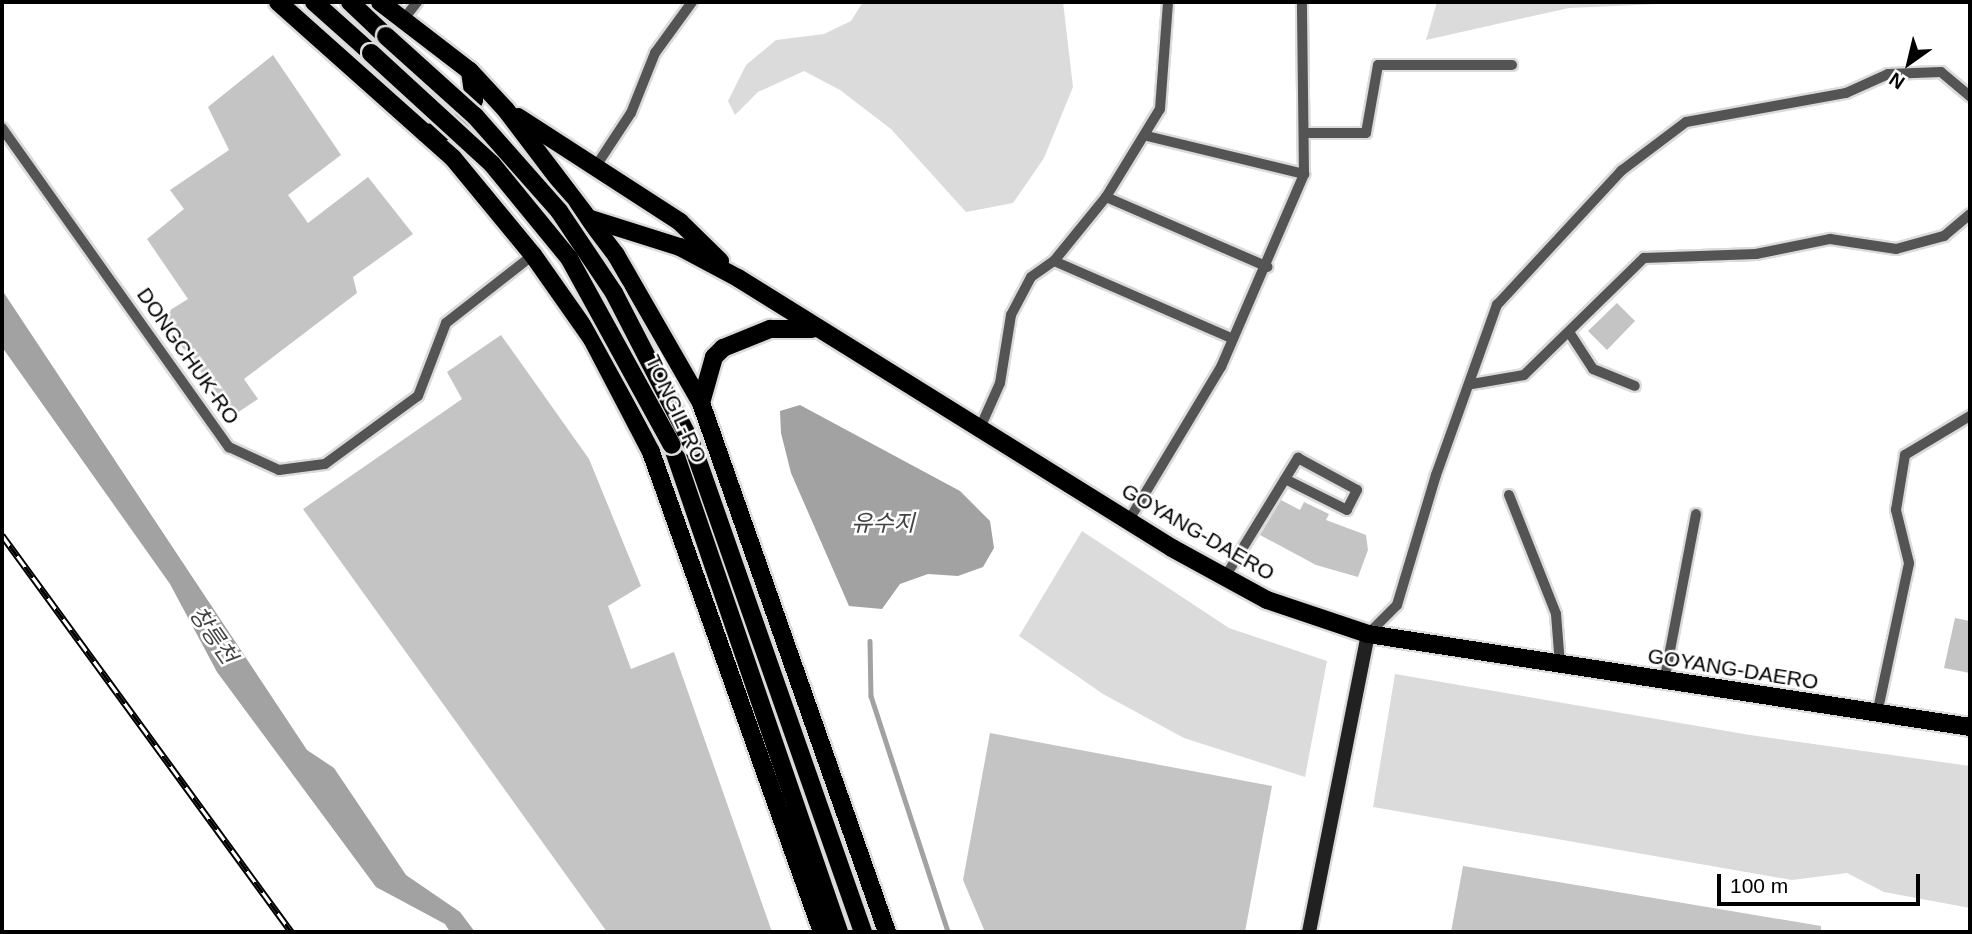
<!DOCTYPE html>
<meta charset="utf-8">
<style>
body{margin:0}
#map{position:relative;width:1972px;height:934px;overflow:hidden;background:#fff;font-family:Arial,"Noto Sans KR",sans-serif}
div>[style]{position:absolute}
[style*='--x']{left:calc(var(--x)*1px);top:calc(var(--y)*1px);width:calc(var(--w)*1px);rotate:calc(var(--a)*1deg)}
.green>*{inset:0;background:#dbdbdb}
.water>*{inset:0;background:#a2a2a2}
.stream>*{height:4.5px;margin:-2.25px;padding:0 2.25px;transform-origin:2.25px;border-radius:2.25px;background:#a2a2a2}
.building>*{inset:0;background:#c4c4c4}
.roads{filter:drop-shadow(2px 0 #dbdbdb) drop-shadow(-2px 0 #dbdbdb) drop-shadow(0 2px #dbdbdb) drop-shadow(0 -2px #dbdbdb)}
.street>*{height:10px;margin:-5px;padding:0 5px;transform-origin:5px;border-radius:5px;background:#545454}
.secondary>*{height:14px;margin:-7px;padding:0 7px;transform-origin:7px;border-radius:7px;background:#212121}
.primary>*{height:18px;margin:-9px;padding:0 9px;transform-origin:9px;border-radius:9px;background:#000}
.rail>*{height:7px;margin-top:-3.5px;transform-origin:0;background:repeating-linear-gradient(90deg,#fff 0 13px,#000 0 26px);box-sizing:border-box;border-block:2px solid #000}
.bridges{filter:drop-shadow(2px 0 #dbdbdb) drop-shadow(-2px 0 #dbdbdb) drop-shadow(0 2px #dbdbdb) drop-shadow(0 -2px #dbdbdb)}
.primary-bridge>*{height:18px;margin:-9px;padding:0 9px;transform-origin:9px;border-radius:9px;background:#000}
span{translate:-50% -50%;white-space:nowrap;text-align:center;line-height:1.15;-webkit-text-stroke:5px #fff;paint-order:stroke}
.street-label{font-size:21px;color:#000}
.water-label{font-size:23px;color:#434343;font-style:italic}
.frame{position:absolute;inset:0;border:4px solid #000;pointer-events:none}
.north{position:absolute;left:1874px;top:28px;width:70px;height:70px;-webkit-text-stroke:5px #fff;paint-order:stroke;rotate:214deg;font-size:19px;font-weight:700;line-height:28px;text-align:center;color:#000}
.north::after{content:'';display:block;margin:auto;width:24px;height:32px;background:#000;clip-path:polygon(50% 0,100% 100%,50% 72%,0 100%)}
.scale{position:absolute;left:1717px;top:874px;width:203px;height:32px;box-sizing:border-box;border:4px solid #000;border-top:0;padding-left:9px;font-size:21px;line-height:24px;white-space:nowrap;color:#000;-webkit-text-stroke:5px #fff;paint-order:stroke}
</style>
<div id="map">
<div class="green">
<i style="clip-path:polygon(863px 2px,1063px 2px,1073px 87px,1044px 158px,1013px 203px,966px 212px,891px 129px,840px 90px,804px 71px,758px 92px,735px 115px,728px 101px,746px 65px,776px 40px,824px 34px,851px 21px)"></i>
<i style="clip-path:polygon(1437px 2px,1703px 2px,1569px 8px,1426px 40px)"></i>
<i style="clip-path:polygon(1082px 531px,1229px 628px,1327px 661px,1305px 777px,1184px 738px,1103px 694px,1019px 636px)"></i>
<i style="clip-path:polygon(1395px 674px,1750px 735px,1970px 766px,1970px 908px,1884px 892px,1847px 873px,1792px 880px,1373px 807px)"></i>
</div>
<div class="water">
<i style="clip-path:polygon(2px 290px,307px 750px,334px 768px,406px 875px,460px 912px,475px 932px,450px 932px,445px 924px,376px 887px,217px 672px,170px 584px,2px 347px)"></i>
<i style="clip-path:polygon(800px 405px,960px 491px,990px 521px,994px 548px,983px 567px,958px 576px,928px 574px,900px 584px,882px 609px,849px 606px,791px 473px,781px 433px,780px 411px)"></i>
</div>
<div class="stream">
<i style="--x:870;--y:641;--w:55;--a:89"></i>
<i style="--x:871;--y:696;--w:248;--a:71.9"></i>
</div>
<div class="building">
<i style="clip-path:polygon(273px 55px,341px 155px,288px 195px,308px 223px,368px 177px,413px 234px,353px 277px,357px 293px,244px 379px,258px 399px,234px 415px,159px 317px,188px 299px,147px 239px,184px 209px,170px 190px,229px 150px,208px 107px)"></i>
<i style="clip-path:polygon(1617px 303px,1635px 321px,1607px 350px,1588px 331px)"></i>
<i style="clip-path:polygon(501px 335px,589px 459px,641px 586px,608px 606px,631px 669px,674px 652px,772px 932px,607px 932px,303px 509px,462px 399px,447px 372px)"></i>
<i style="clip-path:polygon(1281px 500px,1300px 510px,1304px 502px,1329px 514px,1326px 520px,1366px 535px,1368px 550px,1358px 577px,1316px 565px,1260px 535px)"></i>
<i style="clip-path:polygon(1955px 618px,1970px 621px,1970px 673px,1944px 668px)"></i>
<i style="clip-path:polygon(990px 733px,1272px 786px,1245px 932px,985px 932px,963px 880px)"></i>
<i style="clip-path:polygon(1463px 866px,1821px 926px,1821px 932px,1451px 932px)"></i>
</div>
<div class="roads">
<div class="street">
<i style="--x:403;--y:20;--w:23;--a:-52"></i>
<i style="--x:2;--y:128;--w:392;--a:54.6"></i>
<i style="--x:229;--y:447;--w:55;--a:24.7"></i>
<i style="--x:279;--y:470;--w:46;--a:-7.4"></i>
<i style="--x:325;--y:464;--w:115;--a:-36.2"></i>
<i style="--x:418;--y:396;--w:78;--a:-69"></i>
<i style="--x:446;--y:323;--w:110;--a:-38"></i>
<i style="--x:1305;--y:133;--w:61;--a:0"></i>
<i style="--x:1366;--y:133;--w:69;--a:-80"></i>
<i style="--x:1378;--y:65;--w:134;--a:0"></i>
<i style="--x:1147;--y:136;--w:162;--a:13.6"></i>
<i style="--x:596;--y:166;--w:64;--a:-56.6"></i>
<i style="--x:631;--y:113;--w:65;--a:-68.2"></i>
<i style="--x:655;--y:53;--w:63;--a:-54"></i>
<i style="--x:1106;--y:197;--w:176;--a:23.4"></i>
<i style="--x:1054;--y:261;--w:195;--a:23.5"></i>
<i style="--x:1569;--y:332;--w:44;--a:57"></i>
<i style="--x:1593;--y:369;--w:45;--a:22"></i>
<i style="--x:1472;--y:384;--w:53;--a:-9.8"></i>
<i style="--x:1524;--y:375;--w:168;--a:-44.3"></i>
<i style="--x:1644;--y:258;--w:112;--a:-2"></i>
<i style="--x:1756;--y:254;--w:76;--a:-11.5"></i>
<i style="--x:1830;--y:239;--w:67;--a:8.6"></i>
<i style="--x:1896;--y:249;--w:50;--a:-15.2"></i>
<i style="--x:1944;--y:236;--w:34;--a:-40"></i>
<i style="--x:980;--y:428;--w:49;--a:-66"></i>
<i style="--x:1000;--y:383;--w:69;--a:-80.8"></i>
<i style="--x:1011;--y:315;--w:43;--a:-62.2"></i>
<i style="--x:1031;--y:277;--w:28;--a:-35"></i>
<i style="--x:1054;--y:261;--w:82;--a:-50.9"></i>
<i style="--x:1106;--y:197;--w:103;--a:-58.5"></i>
<i style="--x:1160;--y:109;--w:107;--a:-85.7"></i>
<i style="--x:1509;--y:495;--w:128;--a:68.4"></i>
<i style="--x:1556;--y:614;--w:51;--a:85.5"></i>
<i style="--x:1129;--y:520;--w:179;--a:-59"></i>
<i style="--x:1221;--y:367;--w:210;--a:-66.7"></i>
<i style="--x:1304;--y:174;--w:172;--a:-90.7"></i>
<i style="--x:1225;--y:577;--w:140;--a:-58.5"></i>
<i style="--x:1298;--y:458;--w:67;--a:28.5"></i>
<i style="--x:1357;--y:490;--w:22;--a:117"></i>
<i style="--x:1347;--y:510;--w:69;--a:-153.4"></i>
<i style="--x:1368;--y:634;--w:41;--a:-45"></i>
<i style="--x:1397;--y:605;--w:136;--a:-73.3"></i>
<i style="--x:1436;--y:475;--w:181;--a:-70.3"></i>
<i style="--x:1497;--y:305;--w:183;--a:-47.2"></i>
<i style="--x:1621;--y:171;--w:81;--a:-37"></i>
<i style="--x:1686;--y:122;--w:163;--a:-10.3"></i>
<i style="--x:1846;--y:93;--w:46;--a:-24.3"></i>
<i style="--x:1888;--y:74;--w:53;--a:-2.2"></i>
<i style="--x:1941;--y:72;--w:38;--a:40"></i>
<i style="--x:1664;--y:682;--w:171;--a:-79.2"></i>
<i style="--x:1877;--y:714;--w:154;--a:-78"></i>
<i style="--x:1909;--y:563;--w:55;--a:-103.8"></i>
<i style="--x:1896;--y:510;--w:56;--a:-80.7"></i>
<i style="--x:1905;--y:455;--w:76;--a:-31"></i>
</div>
<div class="secondary">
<i style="--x:1309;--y:932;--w:304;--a:-78.8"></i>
</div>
<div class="primary">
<i style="--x:278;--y:2;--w:234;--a:41.7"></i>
<i style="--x:453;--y:158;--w:126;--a:50.5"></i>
<i style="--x:533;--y:255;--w:103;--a:54.9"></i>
<i style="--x:592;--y:339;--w:127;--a:62.4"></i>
<i style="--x:651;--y:452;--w:510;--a:70.39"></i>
<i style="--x:314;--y:2;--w:76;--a:41.8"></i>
<i style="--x:350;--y:2;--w:50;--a:43.4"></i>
<i style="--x:380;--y:2;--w:113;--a:37.5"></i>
<i style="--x:470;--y:71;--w:53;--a:47.3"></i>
<i style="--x:506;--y:110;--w:182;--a:52.8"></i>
<i style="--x:616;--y:255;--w:171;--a:60.1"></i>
<i style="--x:701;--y:403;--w:561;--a:70.63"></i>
<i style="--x:518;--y:117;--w:193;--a:32.9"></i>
<i style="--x:680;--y:222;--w:56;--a:44.3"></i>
<i style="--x:425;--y:133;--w:22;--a:-5"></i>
<i style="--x:447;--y:131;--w:19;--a:-35"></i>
<i style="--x:463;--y:120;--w:23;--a:-61"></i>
<i style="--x:474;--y:100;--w:29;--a:-98"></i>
<i style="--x:591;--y:219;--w:93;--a:17.5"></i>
<i style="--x:680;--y:247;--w:66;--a:28.1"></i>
<i style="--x:738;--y:278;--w:511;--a:31.89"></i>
<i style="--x:1172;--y:548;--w:108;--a:28.7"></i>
<i style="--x:1267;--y:600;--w:107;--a:18.6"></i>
<i style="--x:1368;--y:634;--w:609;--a:8.78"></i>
<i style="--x:701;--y:403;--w:48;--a:-74.2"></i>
<i style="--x:714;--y:357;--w:13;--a:-45"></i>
<i style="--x:723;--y:348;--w:51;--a:-22"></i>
<i style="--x:770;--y:329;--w:42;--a:0"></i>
<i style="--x:692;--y:444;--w:517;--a:70.69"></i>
<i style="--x:672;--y:445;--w:515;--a:71.07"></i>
</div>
</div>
<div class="rail">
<i style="--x:2;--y:535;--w:492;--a:53.9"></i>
</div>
<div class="bridges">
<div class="primary-bridge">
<i style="--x:386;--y:36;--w:120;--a:42"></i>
<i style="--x:475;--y:116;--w:127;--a:48.5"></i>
<i style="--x:559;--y:211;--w:99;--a:56.1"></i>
<i style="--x:614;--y:293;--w:170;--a:62.7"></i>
<i style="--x:371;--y:53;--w:164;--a:42.5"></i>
<i style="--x:492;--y:164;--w:122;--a:50.7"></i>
<i style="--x:569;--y:258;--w:213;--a:61.2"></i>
</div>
</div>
<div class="street-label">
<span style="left:188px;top:356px;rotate:55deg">DONGCHUK-RO</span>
<span style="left:676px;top:409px;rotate:65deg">TONGIL-RO</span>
<span style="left:1198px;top:532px;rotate:30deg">GOYANG-DAERO</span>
<span style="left:1733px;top:669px;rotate:9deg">GOYANG-DAERO</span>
</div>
<div class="water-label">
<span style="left:883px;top:523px">유수지</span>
<span style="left:213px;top:635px;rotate:55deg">창릉천</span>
</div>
<div class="frame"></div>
<div class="north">N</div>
<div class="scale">100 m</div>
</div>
